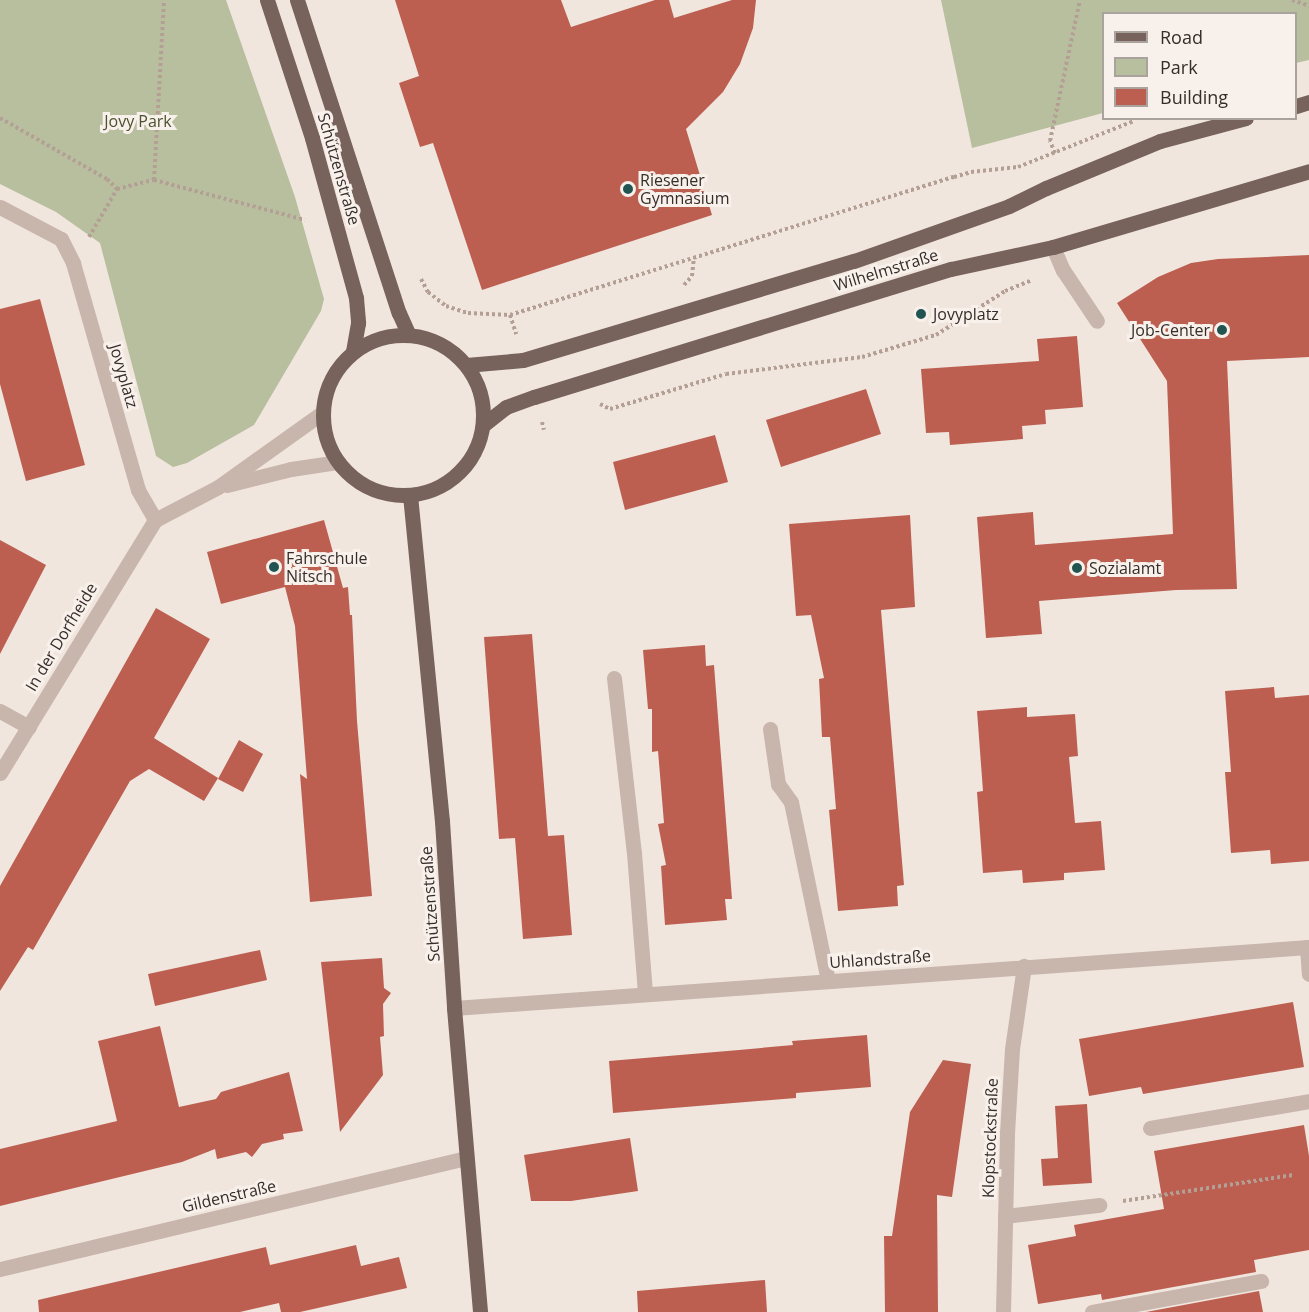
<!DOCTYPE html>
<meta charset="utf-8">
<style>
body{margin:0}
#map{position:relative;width:1309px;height:1312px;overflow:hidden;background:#f1e6de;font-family:"Open Sans",sans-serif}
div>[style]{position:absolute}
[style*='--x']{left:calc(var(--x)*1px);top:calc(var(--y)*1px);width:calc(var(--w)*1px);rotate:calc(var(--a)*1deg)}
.green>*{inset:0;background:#b8bf9f}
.building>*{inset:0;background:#bc5f51}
.path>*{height:4px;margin-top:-2px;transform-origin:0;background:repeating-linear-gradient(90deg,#b49f95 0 3px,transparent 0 6px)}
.minor>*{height:15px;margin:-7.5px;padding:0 7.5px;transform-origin:7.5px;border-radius:7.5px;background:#c8b5ab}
.major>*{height:15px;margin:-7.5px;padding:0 7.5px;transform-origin:7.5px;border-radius:7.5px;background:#77625c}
.major>.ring{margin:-7.5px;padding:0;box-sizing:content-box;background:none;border:15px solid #77625c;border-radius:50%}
.dots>*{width:16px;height:16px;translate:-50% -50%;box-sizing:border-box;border:3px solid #f8f0ea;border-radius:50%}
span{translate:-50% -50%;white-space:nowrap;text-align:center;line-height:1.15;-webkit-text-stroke:6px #f8f0ea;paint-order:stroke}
.park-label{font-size:16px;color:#4a522f}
.street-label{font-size:16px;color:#362c2a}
.poi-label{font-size:16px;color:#362c2a}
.left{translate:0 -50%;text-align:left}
.right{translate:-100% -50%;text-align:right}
.legend{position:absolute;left:1102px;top:12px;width:195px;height:108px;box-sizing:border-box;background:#f8f0ea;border:2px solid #aaa29d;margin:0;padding:8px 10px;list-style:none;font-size:18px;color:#362c2a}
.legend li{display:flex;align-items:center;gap:12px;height:30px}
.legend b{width:30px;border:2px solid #aaa29d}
</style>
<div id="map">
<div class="green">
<i style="clip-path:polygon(0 0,226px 0,295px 197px,324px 299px,321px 311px,254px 425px,187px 463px,173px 467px,156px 456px,100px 243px,56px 212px,0 184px)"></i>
<i style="clip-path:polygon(941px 0,1309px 0,1309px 60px,1296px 63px,1296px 14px,1104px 14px,1103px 113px,972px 148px)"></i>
</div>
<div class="building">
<i style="clip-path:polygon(395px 0,561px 0,571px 27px,655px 0,669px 0,674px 18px,732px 0,756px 0,753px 28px,740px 64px,723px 92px,686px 129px,712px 215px,482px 290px,433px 143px,420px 147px,399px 83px,419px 76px)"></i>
<i style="clip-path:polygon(1309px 255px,1309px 357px,1227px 361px,1237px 589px,1176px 590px,1039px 601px,1042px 634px,986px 638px,977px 517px,1033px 512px,1035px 545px,1173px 534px,1167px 381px,1117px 303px,1158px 277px,1191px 263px,1218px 259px)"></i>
<i style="clip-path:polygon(40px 299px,85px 465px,26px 481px,0 384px,0 309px)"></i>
<i style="clip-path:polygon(1077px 336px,1083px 407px,1045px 410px,1046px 424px,1022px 426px,1023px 439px,950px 445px,949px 432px,926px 433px,921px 369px,1039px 361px,1037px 339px)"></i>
<i style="clip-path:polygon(866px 389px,881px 434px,781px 467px,766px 420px)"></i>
<i style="clip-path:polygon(715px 435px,728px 482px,625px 510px,613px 462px)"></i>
<i style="clip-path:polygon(910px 515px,915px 607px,881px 610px,904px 885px,897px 886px,898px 906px,838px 911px,829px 810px,836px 809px,830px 737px,822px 737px,819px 679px,824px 678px,811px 615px,796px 616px,789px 524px)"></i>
<i style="clip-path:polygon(324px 520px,343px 588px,348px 587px,350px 615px,352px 615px,357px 721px,372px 896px,310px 902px,300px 774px,307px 779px,295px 626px,285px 587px,221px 604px,207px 552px)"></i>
<i style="clip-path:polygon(0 540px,46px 565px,0 654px)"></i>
<i style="clip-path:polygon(156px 608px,210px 639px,154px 738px,218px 778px,204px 801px,149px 769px,130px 781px,33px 950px,28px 947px,0 991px,0 886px)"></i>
<i style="clip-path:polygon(532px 634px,548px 836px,564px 835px,572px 935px,523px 939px,515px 838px,499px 839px,484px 637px)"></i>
<i style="clip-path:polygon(705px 645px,706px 666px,714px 665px,732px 899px,725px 899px,727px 920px,665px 925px,661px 866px,666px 865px,658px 824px,664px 823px,658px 751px,652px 752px,652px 709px,648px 709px,643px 650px)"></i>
<i style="clip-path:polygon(1274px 687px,1275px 698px,1309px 695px,1309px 861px,1271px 864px,1270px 850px,1231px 853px,1225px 772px,1231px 772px,1225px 691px)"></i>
<i style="clip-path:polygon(1027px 707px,1027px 717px,1075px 714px,1078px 756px,1069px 757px,1075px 823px,1101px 821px,1105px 870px,1064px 873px,1064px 880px,1023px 883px,1022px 870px,983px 873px,977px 792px,983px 791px,977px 711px)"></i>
<i style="clip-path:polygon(239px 740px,263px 754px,243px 792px,218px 779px)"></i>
<i style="clip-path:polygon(260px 950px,267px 980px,155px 1006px,148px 974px)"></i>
<i style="clip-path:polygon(382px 958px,384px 988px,391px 993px,383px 1004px,384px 1036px,380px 1037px,383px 1075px,340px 1132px,321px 962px)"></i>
<i style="clip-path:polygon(1293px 1002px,1304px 1067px,1143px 1094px,1141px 1087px,1089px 1096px,1079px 1039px)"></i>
<i style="clip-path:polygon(160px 1026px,179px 1107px,216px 1099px,221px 1092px,289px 1072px,303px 1131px,283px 1134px,284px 1139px,262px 1144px,252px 1157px,246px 1152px,217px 1159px,215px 1149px,182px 1162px,0 1206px,0 1149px,117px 1121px,98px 1041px)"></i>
<i style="clip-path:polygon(867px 1035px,871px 1087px,796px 1093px,796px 1098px,613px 1113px,609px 1061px,739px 1050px,793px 1045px,792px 1041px)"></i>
<i style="clip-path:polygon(943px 1060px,971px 1064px,952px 1197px,937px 1195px,938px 1312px,885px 1312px,884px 1236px,892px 1236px,910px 1112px)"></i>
<i style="clip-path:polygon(1087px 1104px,1092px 1183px,1043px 1186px,1041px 1159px,1058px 1158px,1055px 1106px)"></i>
<i style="clip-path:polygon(1304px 1125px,1309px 1156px,1309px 1250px,1254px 1260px,1256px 1272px,1102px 1300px,1101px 1294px,1038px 1304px,1028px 1245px,1076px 1236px,1074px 1225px,1164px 1209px,1154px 1151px)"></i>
<i style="clip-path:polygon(630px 1138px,638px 1191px,571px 1201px,531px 1201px,524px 1155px)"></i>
<i style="clip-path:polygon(356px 1245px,361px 1266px,399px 1257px,407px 1288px,300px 1312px,281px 1312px,279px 1303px,240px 1312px,39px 1312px,38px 1300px,266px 1247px,270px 1265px)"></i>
<i style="clip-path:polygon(765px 1280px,767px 1312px,638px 1312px,637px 1291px)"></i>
<i style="clip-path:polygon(1259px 1291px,1263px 1312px,1146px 1312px)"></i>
</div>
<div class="path">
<i style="--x:1292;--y:0;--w:18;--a:19"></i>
<i style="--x:0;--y:118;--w:123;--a:29.7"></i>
<i style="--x:107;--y:179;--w:14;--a:45"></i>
<i style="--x:1055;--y:153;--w:13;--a:-113"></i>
<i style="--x:1050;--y:141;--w:144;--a:-78"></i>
<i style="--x:154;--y:180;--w:180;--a:-86.8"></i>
<i style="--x:89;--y:237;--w:56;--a:-59.7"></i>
<i style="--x:117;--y:189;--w:38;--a:-14"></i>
<i style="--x:154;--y:180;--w:156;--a:14.8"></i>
<i style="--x:421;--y:279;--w:15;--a:62"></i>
<i style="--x:428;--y:292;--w:23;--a:38"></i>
<i style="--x:446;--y:306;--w:23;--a:18"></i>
<i style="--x:468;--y:313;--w:42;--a:2.7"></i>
<i style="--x:510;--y:315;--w:465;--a:-17.3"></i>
<i style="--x:954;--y:177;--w:18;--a:-16"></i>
<i style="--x:971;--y:172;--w:47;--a:-6.1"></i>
<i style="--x:1018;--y:167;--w:125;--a:-21.6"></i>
<i style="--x:684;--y:285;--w:12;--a:-48"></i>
<i style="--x:692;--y:276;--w:18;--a:-84"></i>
<i style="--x:510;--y:315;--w:20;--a:72"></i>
<i style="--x:600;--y:404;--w:11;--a:27"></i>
<i style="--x:610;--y:409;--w:121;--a:-16.8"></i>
<i style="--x:726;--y:374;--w:137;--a:-7.1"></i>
<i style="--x:862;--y:357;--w:77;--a:-16.6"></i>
<i style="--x:936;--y:335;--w:82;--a:-32.5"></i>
<i style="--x:1005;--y:291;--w:29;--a:-22"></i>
<i style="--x:542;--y:422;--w:8;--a:76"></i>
<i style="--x:1123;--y:1201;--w:172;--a:-8.7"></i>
</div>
<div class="minor">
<i style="--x:0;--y:207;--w:69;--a:27.7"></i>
<i style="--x:61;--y:239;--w:27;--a:63"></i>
<i style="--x:73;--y:263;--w:236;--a:74"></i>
<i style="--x:138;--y:490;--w:34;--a:60"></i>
<i style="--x:1053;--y:247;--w:25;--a:67"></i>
<i style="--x:1063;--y:270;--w:61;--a:56.3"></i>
<i style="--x:227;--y:485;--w:66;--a:-14"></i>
<i style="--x:291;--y:469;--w:48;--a:-8.5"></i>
<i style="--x:614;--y:678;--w:176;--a:83.5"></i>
<i style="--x:634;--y:853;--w:140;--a:85.5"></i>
<i style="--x:0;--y:711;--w:33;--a:29"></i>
<i style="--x:770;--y:729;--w:56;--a:81.7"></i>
<i style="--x:778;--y:784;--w:22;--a:54"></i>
<i style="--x:791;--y:802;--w:182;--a:78.3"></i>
<i style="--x:0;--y:773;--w:297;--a:-58.5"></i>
<i style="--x:155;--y:520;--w:71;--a:-27.6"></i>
<i style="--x:218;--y:487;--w:129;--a:-35.5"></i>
<i style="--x:1307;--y:947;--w:27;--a:86"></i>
<i style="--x:454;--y:1008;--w:857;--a:-4.08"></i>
<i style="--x:1150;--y:1128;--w:161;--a:-9.6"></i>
<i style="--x:1005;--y:1216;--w:95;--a:-6.7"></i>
<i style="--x:0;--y:1269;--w:479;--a:-13.4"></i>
<i style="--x:1003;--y:1312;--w:179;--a:-88.7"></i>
<i style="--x:1007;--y:1133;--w:84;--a:-86.6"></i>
<i style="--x:1012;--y:1049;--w:84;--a:-81.8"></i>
<i style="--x:1092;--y:1312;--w:172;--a:-10.4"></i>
</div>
<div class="major">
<i style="--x:267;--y:0;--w:145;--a:71.9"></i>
<i style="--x:312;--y:138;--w:166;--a:74.6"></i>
<i style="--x:356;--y:298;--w:25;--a:85"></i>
<i style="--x:358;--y:323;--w:29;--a:100"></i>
<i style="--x:297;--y:0;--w:329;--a:72"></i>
<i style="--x:399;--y:313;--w:24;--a:66"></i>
<i style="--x:1296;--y:106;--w:14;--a:-17"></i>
<i class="ring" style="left:323px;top:335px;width:145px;height:145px"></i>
<i style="--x:466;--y:365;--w:57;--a:-5"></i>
<i style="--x:523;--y:360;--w:345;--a:-16.7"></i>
<i style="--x:854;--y:261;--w:164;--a:-19.5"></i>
<i style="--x:1009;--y:206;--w:41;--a:-25.9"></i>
<i style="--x:1046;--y:188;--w:123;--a:-22.4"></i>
<i style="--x:1160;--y:141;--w:89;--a:-15"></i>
<i style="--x:483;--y:425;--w:29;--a:-38"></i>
<i style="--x:506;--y:407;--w:30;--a:-20"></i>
<i style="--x:534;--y:397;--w:436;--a:-17.1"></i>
<i style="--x:951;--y:269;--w:104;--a:-12.2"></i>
<i style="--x:1053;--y:247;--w:267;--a:-16.5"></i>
<i style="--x:410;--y:495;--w:328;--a:84.4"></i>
<i style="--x:442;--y:821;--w:187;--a:86.3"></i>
<i style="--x:454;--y:1008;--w:305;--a:85.1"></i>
</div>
<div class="dots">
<i style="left:628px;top:189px;background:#225452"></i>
<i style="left:921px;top:314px;background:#225452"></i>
<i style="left:1222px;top:330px;background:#225452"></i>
<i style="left:274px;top:567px;background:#225452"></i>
<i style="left:1077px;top:568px;background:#225452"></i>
</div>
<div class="park-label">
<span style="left:138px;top:121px">Jovy Park</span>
</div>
<div class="street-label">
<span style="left:339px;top:169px;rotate:74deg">Schützenstraße</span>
<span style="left:886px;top:270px;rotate:-17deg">Wilhelmstraße</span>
<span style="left:124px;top:376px;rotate:74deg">Jovyplatz</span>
<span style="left:61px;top:637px;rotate:-59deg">In der Dorfheide</span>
<span style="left:430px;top:904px;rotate:-94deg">Schützenstraße</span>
<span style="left:880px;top:959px;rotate:-4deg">Uhlandstraße</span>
<span style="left:990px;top:1138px;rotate:-88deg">Klopstockstraße</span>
<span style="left:229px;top:1196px;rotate:-13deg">Gildenstraße</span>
</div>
<div class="poi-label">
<span class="left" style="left:640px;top:189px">Riesener<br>Gymnasium</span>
<span class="left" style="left:933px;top:314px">Jovyplatz</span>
<span class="right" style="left:1210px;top:330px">Job-Center</span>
<span class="left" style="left:286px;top:567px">Fahrschule<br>Nitsch</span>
<span class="left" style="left:1089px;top:568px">Sozialamt</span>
</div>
<ul class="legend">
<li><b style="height:8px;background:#77625c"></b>Road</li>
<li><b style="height:16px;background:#b8bf9f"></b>Park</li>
<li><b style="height:16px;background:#bc5f51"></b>Building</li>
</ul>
</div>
